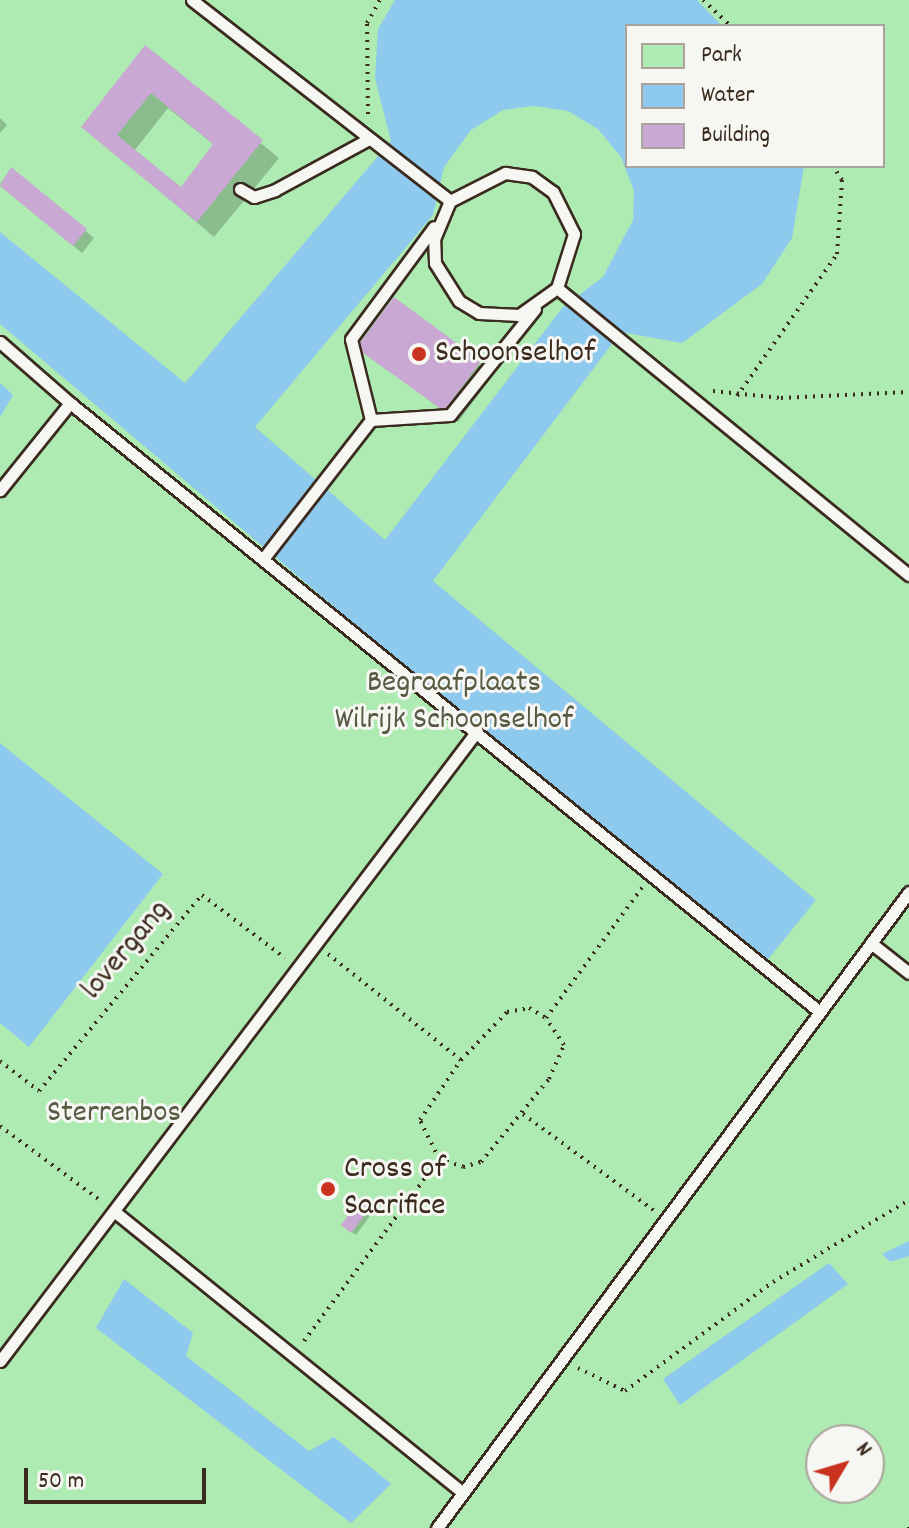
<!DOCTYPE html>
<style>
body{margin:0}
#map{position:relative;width:909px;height:1528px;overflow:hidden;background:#e8dfe9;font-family:Dekko,sans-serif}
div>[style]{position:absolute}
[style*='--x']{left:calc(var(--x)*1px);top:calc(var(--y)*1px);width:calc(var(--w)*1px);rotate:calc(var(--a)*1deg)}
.green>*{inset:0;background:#adebb2}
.water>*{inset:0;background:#8ec9ee}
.shadow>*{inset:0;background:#0003}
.building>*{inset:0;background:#c9a8d3}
.path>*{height:4px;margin-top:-2px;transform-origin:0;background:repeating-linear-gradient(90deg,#3b2a1e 0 2px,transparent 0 8px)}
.roads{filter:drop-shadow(2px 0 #3b2a1e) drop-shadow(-2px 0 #3b2a1e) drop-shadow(0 2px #3b2a1e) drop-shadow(0 -2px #3b2a1e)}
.service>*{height:11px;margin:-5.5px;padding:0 5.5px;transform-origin:5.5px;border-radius:5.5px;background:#f6f6f2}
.dots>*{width:22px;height:22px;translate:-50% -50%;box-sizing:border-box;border:4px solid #f6f6f2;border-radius:50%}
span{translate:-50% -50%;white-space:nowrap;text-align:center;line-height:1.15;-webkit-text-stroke:6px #f6f6f2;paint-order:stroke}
.poi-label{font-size:32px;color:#3b2a1e}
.left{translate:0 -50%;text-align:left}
.park-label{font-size:32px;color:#585a43}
.street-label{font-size:32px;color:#3b2a1e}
.legend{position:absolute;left:625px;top:24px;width:260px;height:144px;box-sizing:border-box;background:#f6f6f2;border:2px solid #aba49d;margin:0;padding:10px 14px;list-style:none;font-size:24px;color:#3b2a1e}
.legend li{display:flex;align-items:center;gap:16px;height:40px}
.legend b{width:40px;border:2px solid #aba49d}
.north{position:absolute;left:805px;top:1424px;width:80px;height:80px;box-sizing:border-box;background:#f6f6f2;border:2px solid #aba49d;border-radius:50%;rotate:52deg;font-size:22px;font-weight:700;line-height:32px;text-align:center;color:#3b2a1e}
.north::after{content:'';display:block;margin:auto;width:28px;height:36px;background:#c8321e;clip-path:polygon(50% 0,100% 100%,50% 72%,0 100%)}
.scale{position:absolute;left:24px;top:1468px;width:182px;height:36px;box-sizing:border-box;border:4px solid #3b2a1e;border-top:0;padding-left:10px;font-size:24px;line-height:28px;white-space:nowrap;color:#3b2a1e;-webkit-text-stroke:6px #f6f6f2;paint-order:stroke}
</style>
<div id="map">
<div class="green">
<i style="clip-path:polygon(evenodd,0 0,909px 0,909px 1241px,882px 1254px,890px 1262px,909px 1256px,909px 1528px,0 1528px,0 0,627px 26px,883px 26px,883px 166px,627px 166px,627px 26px,0 0,821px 1440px,869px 1440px,869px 1488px,821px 1488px,821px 1440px)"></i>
</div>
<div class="water">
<i style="clip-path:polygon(evenodd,395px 0,697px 0,722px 26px,627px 26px,627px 166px,804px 166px,792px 238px,762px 284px,682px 343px,621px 332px,433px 581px,816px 900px,761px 968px,0 324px,0 232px,185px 383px,391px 141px,375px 78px,378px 29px,395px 0,534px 106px,568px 111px,598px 129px,621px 157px,634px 191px,633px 220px,603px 277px,563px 307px,385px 540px,255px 427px,433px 215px,444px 167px,471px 130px,503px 110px,534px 106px)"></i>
<i style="clip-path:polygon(0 383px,13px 395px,0 417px)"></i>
<i style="clip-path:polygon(0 743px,163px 874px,29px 1047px,0 1023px)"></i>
<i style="clip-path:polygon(909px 1241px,909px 1256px,890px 1262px,882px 1254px)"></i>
<i style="clip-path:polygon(829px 1263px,848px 1284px,680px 1405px,663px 1379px)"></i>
<i style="clip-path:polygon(124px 1279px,193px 1333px,186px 1356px,309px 1451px,334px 1437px,391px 1484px,351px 1523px,96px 1328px)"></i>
</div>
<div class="shadow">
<i style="clip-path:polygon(evenodd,145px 48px,279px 158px,214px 237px,84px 127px,145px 48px,168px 108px,214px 145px,181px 189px,134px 151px,168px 108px)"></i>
<i style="clip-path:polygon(0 118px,7px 125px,0 133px)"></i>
<i style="clip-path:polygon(11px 169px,94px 238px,82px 253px,0 184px)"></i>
<i style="clip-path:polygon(394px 300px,493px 375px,458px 422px,358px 347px)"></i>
<i style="clip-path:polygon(372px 1205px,375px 1209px,356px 1235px,347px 1229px)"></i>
</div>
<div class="building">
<i style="clip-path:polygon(evenodd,145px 45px,263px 140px,197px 222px,81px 127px,145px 45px,151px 93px,213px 144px,181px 187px,117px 135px,151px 93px)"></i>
<i style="clip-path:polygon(11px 167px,87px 229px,73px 246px,0 186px)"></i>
<i style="clip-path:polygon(394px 297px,481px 361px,444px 411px,356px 348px)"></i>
<i style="clip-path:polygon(363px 1196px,373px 1204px,351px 1233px,341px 1225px)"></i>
</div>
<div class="path">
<i style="--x:703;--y:0;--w:38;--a:43"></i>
<i style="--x:368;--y:114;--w:91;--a:-90.6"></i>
<i style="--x:367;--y:23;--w:26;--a:-61"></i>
<i style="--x:713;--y:391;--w:68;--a:5.9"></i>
<i style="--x:781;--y:398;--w:128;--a:-2.7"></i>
<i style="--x:737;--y:396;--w:174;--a:-54.8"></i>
<i style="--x:837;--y:254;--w:74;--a:-86.1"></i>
<i style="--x:842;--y:180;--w:17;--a:-123"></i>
<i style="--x:328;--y:954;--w:170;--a:38.6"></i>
<i style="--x:0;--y:1061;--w:49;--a:37.6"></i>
<i style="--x:39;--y:1091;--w:255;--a:-50.3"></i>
<i style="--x:202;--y:895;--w:104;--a:37.2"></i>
<i style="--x:523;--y:1114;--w:162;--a:36.4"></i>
<i style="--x:0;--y:1126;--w:126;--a:36.6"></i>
<i style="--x:439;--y:1159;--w:43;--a:-116"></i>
<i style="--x:420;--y:1120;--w:73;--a:-55.7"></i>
<i style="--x:461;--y:1060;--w:66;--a:-46.2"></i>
<i style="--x:507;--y:1012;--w:22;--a:-10"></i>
<i style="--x:529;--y:1008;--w:20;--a:30"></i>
<i style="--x:304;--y:1341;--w:227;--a:-53.4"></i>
<i style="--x:439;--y:1159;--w:25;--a:18"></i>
<i style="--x:463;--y:1167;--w:19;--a:-16"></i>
<i style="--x:481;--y:1162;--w:107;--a:-50.7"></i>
<i style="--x:549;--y:1079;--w:37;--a:-66"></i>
<i style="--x:564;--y:1045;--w:32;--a:-124"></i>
<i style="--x:546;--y:1018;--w:162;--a:-53.6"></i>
<i style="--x:578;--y:1368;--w:52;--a:26.1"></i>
<i style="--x:625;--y:1391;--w:184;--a:-36.4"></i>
<i style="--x:773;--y:1282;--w:159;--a:-31.1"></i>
<i style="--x:909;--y:1528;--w:1;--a:-90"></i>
</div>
<div class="roads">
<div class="service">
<i style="--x:192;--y:0;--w:327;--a:37.9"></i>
<i style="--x:450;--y:201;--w:62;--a:-27"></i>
<i style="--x:505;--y:173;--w:27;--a:8"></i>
<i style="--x:532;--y:177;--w:26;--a:36"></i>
<i style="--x:553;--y:192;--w:47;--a:63.4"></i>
<i style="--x:574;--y:234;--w:57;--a:107.5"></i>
<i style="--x:557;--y:288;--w:47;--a:144.6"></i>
<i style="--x:519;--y:315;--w:40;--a:-177.1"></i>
<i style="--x:479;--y:313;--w:23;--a:-149"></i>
<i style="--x:459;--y:301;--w:45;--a:-122.3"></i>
<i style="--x:435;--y:263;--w:24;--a:-92"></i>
<i style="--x:434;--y:239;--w:41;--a:-67.2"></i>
<i style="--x:240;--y:189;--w:16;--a:30"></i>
<i style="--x:254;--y:197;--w:22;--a:-18"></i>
<i style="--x:275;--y:190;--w:107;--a:-28.5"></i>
<i style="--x:557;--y:288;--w:454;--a:39.2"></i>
<i style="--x:0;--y:342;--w:93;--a:41.1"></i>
<i style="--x:70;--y:403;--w:112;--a:128.8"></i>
<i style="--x:70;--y:403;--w:966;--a:39.08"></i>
<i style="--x:371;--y:420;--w:83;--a:-103.9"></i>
<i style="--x:351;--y:339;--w:139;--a:-53.5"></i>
<i style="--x:263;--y:559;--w:176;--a:-52.2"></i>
<i style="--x:371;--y:420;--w:79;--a:-3.6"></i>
<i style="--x:450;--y:415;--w:136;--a:-51.3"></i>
<i style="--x:871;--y:943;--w:48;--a:38.3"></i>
<i style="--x:115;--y:1212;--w:447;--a:38.9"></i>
<i style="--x:0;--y:1361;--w:790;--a:-52.87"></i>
<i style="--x:437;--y:1528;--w:792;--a:-53.42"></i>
</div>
</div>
<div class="dots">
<i style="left:419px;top:354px;background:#c8321e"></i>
<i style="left:328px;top:1189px;background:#c8321e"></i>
</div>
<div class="poi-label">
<span class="left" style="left:435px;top:354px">Schoonselhof</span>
<span class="left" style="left:344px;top:1189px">Cross of<br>Sacrifice</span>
</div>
<div class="park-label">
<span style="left:454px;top:703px">Begraafplaats<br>Wilrijk Schoonselhof</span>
<span style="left:114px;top:1114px">Sterrenbos</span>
</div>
<div class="street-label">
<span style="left:127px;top:951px;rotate:-50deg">lovergang</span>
</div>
<ul class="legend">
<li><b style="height:22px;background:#adebb2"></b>Park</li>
<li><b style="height:22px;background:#8ec9ee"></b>Water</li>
<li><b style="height:22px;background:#c9a8d3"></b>Building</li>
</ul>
<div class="north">N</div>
<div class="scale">50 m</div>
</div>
